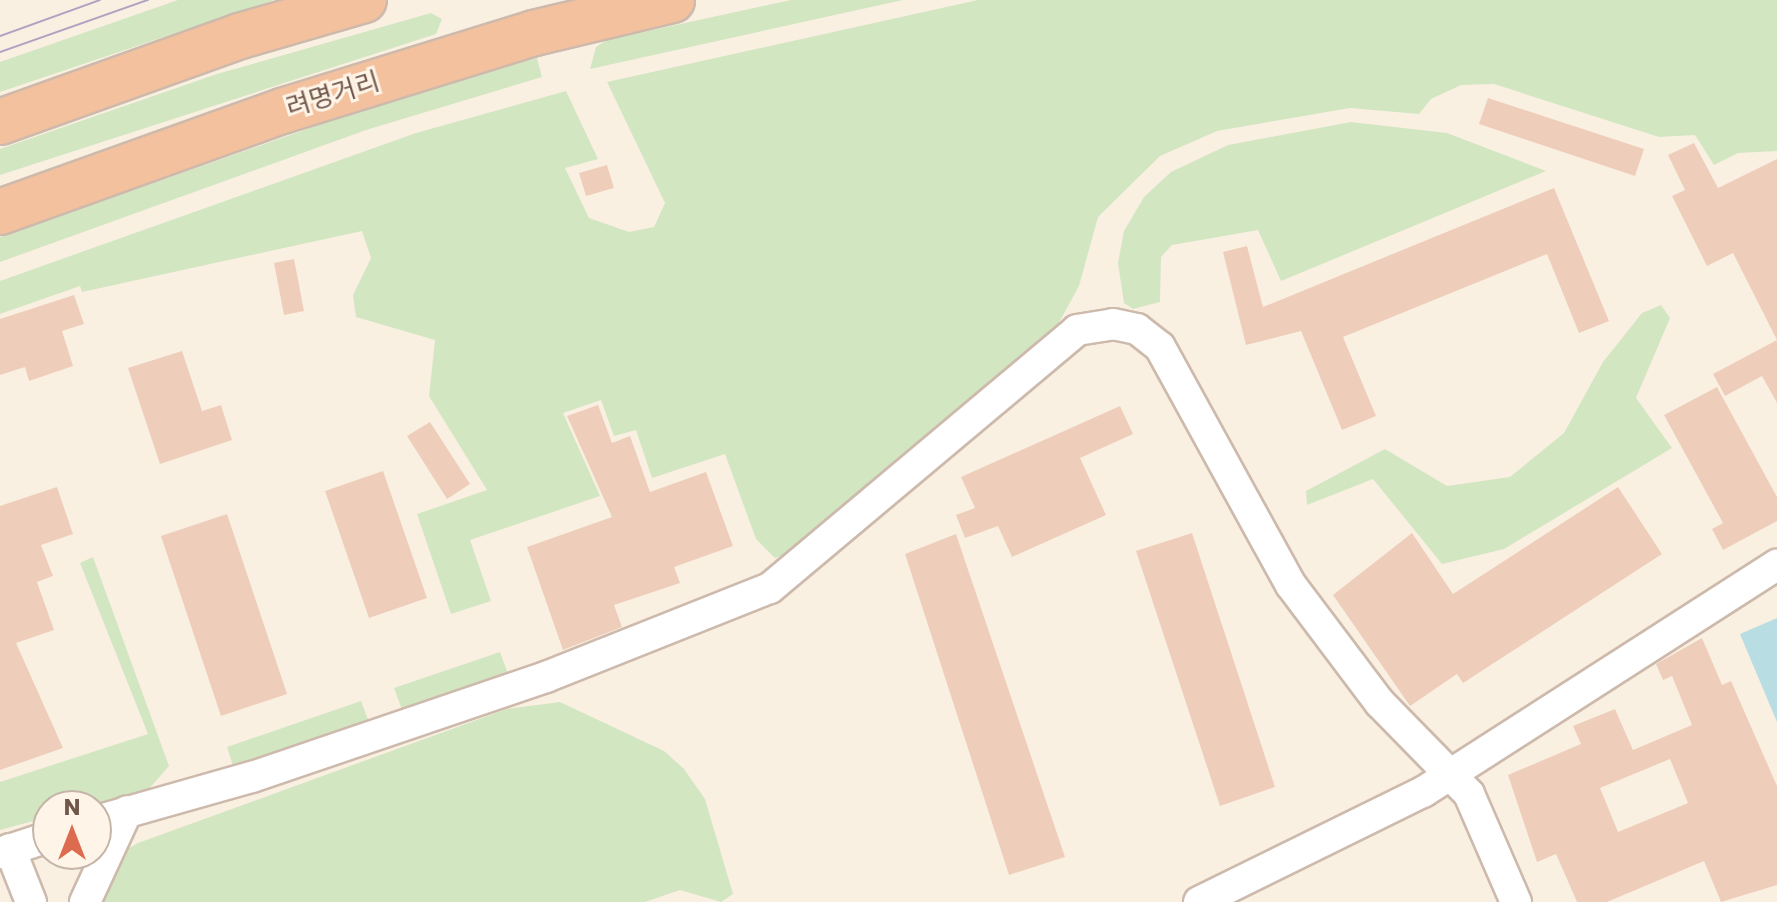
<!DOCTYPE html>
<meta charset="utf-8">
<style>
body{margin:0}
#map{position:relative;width:1777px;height:902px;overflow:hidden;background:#faf0e2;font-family:Poppins,"Noto Sans KR",sans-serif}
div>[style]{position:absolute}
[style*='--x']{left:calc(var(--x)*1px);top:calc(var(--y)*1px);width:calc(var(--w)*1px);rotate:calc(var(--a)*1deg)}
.green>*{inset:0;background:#d2e6c2}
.water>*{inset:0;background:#b8dde2}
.building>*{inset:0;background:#eecebb}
.roads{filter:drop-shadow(2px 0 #cdbaac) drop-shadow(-2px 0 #cdbaac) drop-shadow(0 2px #cdbaac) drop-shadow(0 -2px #cdbaac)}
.minor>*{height:30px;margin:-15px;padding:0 15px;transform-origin:15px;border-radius:15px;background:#fff}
.trunk>*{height:44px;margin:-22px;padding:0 22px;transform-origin:22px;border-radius:22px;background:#f3c19d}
.tram>*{height:2px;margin:-1px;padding:0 1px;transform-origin:1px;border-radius:1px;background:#b2a2c2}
span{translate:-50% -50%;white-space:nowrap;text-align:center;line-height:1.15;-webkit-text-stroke:6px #fef4e8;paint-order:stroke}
.street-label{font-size:26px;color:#70574a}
.north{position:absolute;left:32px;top:790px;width:80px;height:80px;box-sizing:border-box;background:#fef4e8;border:2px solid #c5b5a9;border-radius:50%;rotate:0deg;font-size:22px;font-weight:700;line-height:32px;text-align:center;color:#70574a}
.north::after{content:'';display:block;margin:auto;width:28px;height:36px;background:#dd6b4f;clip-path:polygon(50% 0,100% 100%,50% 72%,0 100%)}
</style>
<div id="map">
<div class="green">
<i style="clip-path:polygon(178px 0,274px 0,0 92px,0 62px)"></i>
<i style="clip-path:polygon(791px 0,903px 0,590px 69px,596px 47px,607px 40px)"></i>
<i style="clip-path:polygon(978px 0,1777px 0,1777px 151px,1738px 153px,1714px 165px,1695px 135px,1659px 137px,1494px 84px,1461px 85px,1431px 99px,1419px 114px,1350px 108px,1217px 131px,1160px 156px,1098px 217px,1079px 286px,1050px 339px,789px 554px,775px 558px,756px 539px,725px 454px,652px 478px,636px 430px,614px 436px,601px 400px,563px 413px,600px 496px,470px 540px,491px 601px,451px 614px,417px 514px,487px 490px,429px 396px,435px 340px,356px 317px,353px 295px,371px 258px,362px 231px,82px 292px,80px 286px,0 314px,0 281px,416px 133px,566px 91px,598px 159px,565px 168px,589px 218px,629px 232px,654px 227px,665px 203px,607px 82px)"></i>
<i style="clip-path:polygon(431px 13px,442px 19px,436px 34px,0 175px,0 149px,217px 74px)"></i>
<i style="clip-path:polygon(537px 58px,542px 77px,366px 130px,0 262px,0 237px,361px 110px)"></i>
<i style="clip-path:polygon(1351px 122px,1447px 133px,1546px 171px,1281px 281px,1258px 230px,1172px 245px,1161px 257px,1160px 302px,1133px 309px,1124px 303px,1118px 263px,1124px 231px,1144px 197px,1171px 172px,1228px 145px)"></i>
<i style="clip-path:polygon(1661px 305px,1670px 318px,1636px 398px,1672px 448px,1504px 549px,1442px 564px,1373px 479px,1307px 505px,1306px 491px,1385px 449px,1447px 486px,1510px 477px,1564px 433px,1603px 362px,1642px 313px)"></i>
<i style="clip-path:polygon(93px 557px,169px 766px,147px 791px,91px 806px,48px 806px,48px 817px,0 830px,0 782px,148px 734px,80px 563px)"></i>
<i style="clip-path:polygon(500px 652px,508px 674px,402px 710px,394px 688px)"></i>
<i style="clip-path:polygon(361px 701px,369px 722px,234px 769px,227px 747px)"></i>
<i style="clip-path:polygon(560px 702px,664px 751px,684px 769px,705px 799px,733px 894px,721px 902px,680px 890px,645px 902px,97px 902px,115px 856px,138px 843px,507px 709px)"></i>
</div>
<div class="water">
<i style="clip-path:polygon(1777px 618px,1777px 722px,1740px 634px)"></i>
</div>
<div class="building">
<i style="clip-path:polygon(1488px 98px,1644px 149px,1635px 176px,1479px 124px)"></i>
<i style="clip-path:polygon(1694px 143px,1718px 188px,1777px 159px,1777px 340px,1733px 253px,1707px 266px,1672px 196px,1685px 190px,1668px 155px)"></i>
<i style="clip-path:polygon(607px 165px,614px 188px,586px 196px,579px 173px)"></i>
<i style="clip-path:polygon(1554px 188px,1609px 321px,1579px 333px,1547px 254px,1343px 337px,1376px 416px,1342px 430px,1301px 331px,1246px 345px,1223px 252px,1247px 246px,1263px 307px)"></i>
<i style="clip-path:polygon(294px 259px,304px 311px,284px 315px,274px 263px)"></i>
<i style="clip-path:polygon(74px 295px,84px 324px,62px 331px,73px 366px,29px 381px,25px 367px,0 375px,0 319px)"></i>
<i style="clip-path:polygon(1777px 340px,1777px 403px,1762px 376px,1725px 396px,1713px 374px)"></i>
<i style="clip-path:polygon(182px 351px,202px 411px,221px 405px,232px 440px,160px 464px,128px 368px)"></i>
<i style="clip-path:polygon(1717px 387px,1777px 497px,1777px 521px,1723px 550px,1712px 529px,1723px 523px,1664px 415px)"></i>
<i style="clip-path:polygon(598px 405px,612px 443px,630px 436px,650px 492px,706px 472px,733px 546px,674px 567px,680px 583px,614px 605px,622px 627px,563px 650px,527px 547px,612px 517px,567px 416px)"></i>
<i style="clip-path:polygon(1120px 406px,1133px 434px,1080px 458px,1106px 515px,1012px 557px,998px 526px,965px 538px,956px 515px,975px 508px,961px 477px)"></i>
<i style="clip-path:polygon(430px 422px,470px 484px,447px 499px,407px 436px)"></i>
<i style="clip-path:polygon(383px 471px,427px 598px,369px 618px,325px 491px)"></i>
<i style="clip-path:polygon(57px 487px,73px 534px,41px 545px,53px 576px,37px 582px,54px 630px,16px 643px,63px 748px,0 770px,0 506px)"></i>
<i style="clip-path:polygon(1618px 487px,1662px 554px,1463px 683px,1457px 674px,1410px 706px,1333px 595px,1412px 533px,1453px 594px)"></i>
<i style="clip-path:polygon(227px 514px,287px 694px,221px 716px,161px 536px)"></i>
<i style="clip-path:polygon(1192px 533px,1275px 787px,1220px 806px,1136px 551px)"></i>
<i style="clip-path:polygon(956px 534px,1065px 857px,1009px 875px,905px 554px)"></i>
<i style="clip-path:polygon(evenodd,1702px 638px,1722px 685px,1731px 681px,1777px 786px,1777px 885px,1721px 902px,1704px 861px,1607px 902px,1577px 902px,1556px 854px,1537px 862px,1508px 775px,1581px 744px,1573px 726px,1615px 709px,1633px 750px,1692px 725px,1672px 676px,1663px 680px,1656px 664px,1702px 638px,1670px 759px,1688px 803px,1618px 832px,1600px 788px,1670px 759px)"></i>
</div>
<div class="roads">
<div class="minor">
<i style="--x:96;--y:821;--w:162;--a:-15.8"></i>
<i style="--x:252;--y:777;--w:311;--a:-18.8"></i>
<i style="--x:546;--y:677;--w:241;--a:-21.7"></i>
<i style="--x:770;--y:588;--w:401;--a:-40"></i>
<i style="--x:1077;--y:330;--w:36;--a:-9"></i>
<i style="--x:1113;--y:324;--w:25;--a:12"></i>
<i style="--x:1137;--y:329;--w:29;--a:38"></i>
<i style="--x:1160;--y:347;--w:272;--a:61.2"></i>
<i style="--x:1291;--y:585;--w:148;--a:53"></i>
<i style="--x:1380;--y:703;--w:127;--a:45.6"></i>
<i style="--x:1469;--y:794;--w:118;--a:66.5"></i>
<i style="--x:10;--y:849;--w:57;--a:68.4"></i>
<i style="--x:0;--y:853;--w:51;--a:-18.4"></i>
<i style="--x:85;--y:902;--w:100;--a:-65.2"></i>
<i style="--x:1199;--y:902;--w:250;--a:-26.2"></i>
<i style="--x:1423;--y:792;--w:421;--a:-32.7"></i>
</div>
<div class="trunk">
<i style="--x:0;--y:122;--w:255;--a:-19.7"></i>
<i style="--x:240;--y:36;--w:129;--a:-16.2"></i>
<i style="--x:0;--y:212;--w:300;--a:-19.7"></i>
<i style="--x:282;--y:111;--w:264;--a:-17.2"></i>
<i style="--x:534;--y:33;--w:142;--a:-13.4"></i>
</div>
</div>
<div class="tram">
<i style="--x:0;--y:36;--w:106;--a:-19.8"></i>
<i style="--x:0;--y:52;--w:157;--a:-19.4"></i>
</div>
<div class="street-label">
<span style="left:333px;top:95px;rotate:-17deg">려명거리</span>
</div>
<div class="north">N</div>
</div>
